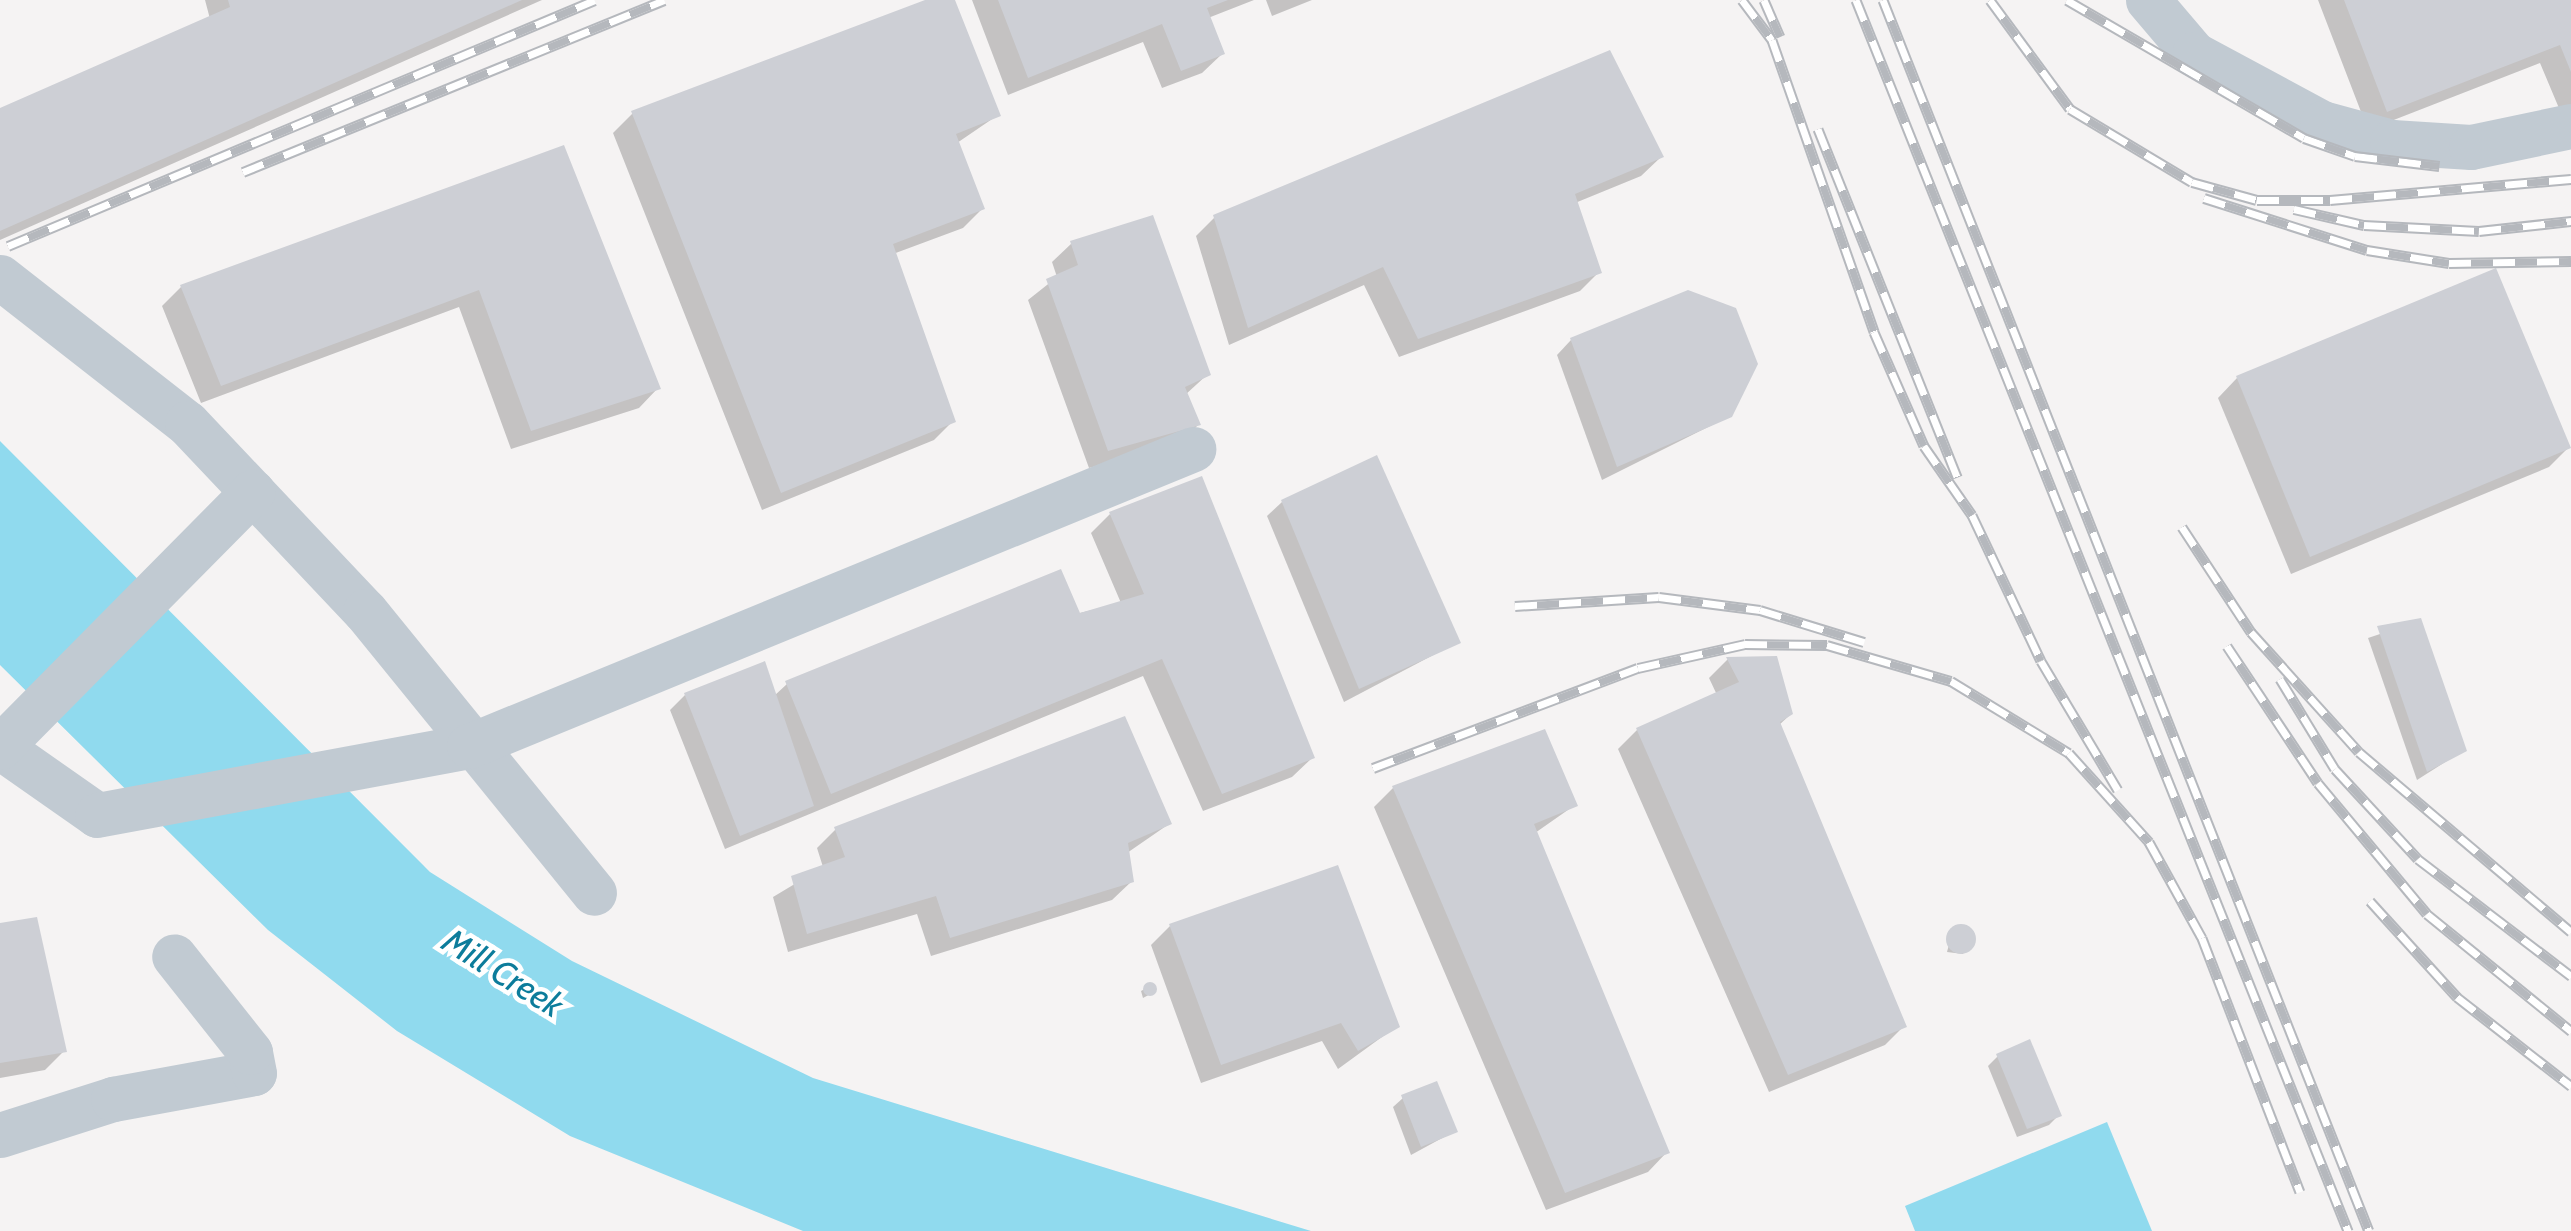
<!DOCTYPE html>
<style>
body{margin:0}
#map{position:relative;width:2571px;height:1231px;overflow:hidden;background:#f5f3f3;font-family:Cabin,sans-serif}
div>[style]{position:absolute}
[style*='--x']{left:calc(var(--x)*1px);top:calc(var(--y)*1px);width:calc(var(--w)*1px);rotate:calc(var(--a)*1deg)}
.water>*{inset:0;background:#90daee}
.shadow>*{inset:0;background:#0003}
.building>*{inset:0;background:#cdcfd5}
.round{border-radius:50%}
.minor>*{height:45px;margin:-22.5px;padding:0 22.5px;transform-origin:22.5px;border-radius:22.5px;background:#c1cad2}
.rail>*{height:11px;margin-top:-5.5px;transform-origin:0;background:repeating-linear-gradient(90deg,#fff 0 22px,#b5b8bd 0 44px);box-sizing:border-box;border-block:2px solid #b5b8bd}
span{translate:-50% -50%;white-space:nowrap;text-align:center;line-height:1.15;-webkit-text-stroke:9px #fff;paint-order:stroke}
.water-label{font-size:35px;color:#0c7c9b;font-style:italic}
</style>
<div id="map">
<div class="water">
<i style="clip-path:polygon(0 441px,430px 872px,572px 961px,813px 1078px,1311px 1231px,803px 1231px,570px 1136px,397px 1031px,268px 930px,0 665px)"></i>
<i style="clip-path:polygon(2107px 1122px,2152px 1231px,1915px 1231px,1905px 1206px)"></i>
</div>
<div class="shadow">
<i style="clip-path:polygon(205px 0,542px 0,0 240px,0 111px,210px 19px)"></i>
<i style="clip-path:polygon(932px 0,952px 0,998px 115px,957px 143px,982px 209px,963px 228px,893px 254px,953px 421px,934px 440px,762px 510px,613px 133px,632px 114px)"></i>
<i style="clip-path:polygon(972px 0,1254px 0,1208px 18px,1222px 54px,1202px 73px,1162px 88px,1143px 42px,1008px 95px)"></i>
<i style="clip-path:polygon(1266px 0,1312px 0,1272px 16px)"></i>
<i style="clip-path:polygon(2318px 0,2571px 0,2571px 109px,2561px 113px,2540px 63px,2368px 130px)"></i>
<i style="clip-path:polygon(563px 148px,658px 388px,639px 408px,511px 449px,459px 307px,201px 403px,162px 306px,181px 287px)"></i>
<i style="clip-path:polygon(1661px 157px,1641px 176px,1575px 203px,1599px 272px,1580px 291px,1399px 357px,1364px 285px,1229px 345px,1196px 236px,1215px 217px)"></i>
<i style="clip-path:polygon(1072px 243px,1208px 374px,1185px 395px,1198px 425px,1179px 444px,1089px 468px,1028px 300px,1057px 277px,1052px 262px)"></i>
<i style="clip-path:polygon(1571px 340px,1730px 416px,1602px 480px,1557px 355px)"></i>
<i style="clip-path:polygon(2237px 378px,2568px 448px,2549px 467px,2291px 574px,2218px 398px)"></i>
<i style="clip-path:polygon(1282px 502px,1458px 642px,1344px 702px,1267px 516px)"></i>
<i style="clip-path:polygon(1110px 514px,1312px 758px,1292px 777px,1203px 811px,1143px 676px,725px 849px,670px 710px,685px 695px,774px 696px,787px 684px,1121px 603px,1091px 533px)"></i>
<i style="clip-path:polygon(2419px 621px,2464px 750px,2417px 780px,2368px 638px)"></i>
<i style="clip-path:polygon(1728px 659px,1791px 714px,1778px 726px,1904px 1026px,1885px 1045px,1769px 1092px,1618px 749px,1637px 730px,1717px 695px,1709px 678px)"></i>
<i style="clip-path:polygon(1393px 788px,1575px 805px,1535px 833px,1667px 1152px,1648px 1172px,1546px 1210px,1374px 807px)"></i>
<i style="clip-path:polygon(1169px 824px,1127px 853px,1132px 881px,1112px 900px,931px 956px,917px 914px,788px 952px,773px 897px,823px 867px,817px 848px,836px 829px)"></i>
<i style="clip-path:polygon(0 925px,64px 1051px,45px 1070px,0 1078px)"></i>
<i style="clip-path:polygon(1170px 926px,1397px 1026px,1338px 1069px,1322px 1041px,1201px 1083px,1151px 945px)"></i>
<i style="clip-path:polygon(1953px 929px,1972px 936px,1963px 954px,1947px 952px)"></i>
<i style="clip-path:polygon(1153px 985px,1154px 992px,1143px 998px,1141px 991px)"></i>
<i style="clip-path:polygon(1998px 1056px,2059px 1115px,2049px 1125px,2017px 1137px,1988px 1066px)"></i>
<i style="clip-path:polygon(1403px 1098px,1455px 1131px,1411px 1155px,1393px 1107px)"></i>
</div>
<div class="building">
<i style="clip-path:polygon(228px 0,522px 0,0 231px,0 108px,230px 7px)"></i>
<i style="clip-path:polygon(925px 0,955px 0,1001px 116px,956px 134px,985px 209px,893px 244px,956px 422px,781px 493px,631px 111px)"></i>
<i style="clip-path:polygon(998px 0,1228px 0,1207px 8px,1225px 54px,1181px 71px,1162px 24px,1028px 78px)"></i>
<i style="clip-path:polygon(2344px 0,2571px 0,2571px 72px,2560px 45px,2387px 112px)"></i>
<i style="clip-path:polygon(1610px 50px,1664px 157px,1575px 194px,1602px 273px,1418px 339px,1383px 267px,1248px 328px,1213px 215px)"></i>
<i style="clip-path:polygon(564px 145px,661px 389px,531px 431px,479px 290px,221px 386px,180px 285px)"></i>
<i style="clip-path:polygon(1153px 215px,1211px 375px,1185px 387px,1201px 425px,1108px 451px,1046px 279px,1078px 265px,1070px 241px)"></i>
<i style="clip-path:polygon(2496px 268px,2571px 448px,2310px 557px,2236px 376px)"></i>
<i style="clip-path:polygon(1688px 290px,1736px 308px,1758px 364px,1732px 417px,1617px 467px,1570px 338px)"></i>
<i style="clip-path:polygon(1377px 455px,1461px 643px,1359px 689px,1281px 500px)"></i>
<i style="clip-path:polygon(1202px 476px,1315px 758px,1222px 794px,1162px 659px,831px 794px,785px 681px,1061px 569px,1080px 613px,1144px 594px,1109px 512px)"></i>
<i style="clip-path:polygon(2421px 618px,2467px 751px,2427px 772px,2377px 626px)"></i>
<i style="clip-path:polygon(1777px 656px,1793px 714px,1780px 722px,1907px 1027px,1788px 1075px,1636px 728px,1739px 682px,1726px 657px)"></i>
<i style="clip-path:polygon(765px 661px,814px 806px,740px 836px,684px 693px)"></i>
<i style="clip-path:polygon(1125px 716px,1172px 824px,1128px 843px,1134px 882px,950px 938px,936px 896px,807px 934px,791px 876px,845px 857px,834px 827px)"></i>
<i style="clip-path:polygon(1545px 729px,1578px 806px,1534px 824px,1670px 1153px,1565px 1193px,1392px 786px)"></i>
<i style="clip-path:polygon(1338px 865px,1400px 1027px,1358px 1051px,1341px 1023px,1221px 1065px,1169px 924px)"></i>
<i style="clip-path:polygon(37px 917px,67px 1052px,0 1063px,0 923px)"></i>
<i class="round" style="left:1946px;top:924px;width:30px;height:30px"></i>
<i class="round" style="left:1143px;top:982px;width:14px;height:14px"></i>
<i style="clip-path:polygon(2030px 1039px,2062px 1116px,2027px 1129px,1996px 1054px)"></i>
<i style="clip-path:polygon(1437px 1081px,1458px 1132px,1421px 1147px,1401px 1095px)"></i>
</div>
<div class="minor">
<i style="--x:2148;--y:0;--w:71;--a:49.6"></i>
<i style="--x:2194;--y:54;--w:145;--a:28.3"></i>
<i style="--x:2322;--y:123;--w:73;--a:15.2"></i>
<i style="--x:2392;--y:142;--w:79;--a:3.6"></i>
<i style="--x:2471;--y:147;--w:102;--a:-11.9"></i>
<i style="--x:0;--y:277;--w:237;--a:38"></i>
<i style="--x:187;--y:423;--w:259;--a:46.6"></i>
<i style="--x:365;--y:611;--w:363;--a:50.9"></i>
<i style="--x:0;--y:747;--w:118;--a:35"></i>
<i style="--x:97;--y:815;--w:378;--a:-10.5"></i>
<i style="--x:469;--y:746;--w:783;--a:-22.3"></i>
<i style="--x:0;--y:747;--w:359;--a:-45.3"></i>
<i style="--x:0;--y:1135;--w:119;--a:-17.7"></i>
<i style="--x:113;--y:1099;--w:143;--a:-10.4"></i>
<i style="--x:254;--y:1073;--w:21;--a:-101"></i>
<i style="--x:250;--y:1052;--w:122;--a:-128.4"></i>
</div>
<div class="rail">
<i style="--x:1742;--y:0;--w:50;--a:53.1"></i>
<i style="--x:1772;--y:40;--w:309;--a:70.7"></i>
<i style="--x:1874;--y:332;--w:124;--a:66.3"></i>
<i style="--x:1924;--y:446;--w:84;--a:55.2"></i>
<i style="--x:1972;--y:515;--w:161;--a:64.7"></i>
<i style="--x:2041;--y:661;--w:150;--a:59.2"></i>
<i style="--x:1764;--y:0;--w:40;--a:66.6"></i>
<i style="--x:1856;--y:0;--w:1326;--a:68.21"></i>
<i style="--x:1883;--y:0;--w:1323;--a:68.46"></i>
<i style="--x:1990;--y:0;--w:135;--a:53.7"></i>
<i style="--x:2070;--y:109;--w:142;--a:30.9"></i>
<i style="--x:2192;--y:182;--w:67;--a:15.5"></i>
<i style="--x:2257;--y:200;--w:73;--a:0"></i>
<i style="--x:2330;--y:200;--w:242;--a:-5"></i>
<i style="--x:2067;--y:0;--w:274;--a:30.2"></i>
<i style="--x:2304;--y:138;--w:54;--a:19.4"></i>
<i style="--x:2355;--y:156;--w:85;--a:6.8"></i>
<i style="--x:1818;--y:129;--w:375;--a:68.2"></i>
<i style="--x:243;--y:172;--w:455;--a:-22.2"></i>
<i style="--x:2204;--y:198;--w:171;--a:17.7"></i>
<i style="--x:2367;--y:250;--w:83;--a:9"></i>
<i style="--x:2449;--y:263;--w:122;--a:-0.9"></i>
<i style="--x:2294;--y:209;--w:72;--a:12.9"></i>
<i style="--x:2364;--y:225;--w:115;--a:3"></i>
<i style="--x:2479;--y:231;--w:93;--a:-6.2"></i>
<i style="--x:8;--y:246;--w:636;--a:-22.74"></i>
<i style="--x:2182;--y:527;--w:126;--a:56.7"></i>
<i style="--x:2251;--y:632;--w:161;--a:48"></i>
<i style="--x:2359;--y:752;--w:278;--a:40.3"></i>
<i style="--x:1515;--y:606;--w:144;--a:-3.6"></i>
<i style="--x:1659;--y:597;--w:102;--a:7.3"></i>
<i style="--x:1760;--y:610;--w:109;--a:17.1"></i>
<i style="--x:2227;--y:646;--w:164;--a:56.4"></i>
<i style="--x:2318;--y:783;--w:170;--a:50.2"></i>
<i style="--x:2427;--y:914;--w:186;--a:39.1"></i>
<i style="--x:2280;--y:679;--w:105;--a:58.6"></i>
<i style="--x:2335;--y:769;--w:122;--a:47.3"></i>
<i style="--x:2418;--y:859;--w:193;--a:37.4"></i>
<i style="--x:1373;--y:768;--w:283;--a:-20.7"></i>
<i style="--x:1638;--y:668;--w:110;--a:-12.6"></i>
<i style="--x:1745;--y:644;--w:82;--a:0.7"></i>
<i style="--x:1827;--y:645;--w:129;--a:16.2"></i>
<i style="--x:1951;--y:681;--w:138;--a:31.4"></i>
<i style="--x:2069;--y:753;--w:120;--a:48"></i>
<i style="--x:2149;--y:842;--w:110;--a:61.1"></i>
<i style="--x:2202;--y:938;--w:272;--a:68.9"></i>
<i style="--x:2370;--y:901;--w:130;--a:47.8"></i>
<i style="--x:2457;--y:997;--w:145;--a:38"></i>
</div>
<div class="water-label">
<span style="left:503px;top:973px;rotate:32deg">Mill Creek</span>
</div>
</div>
